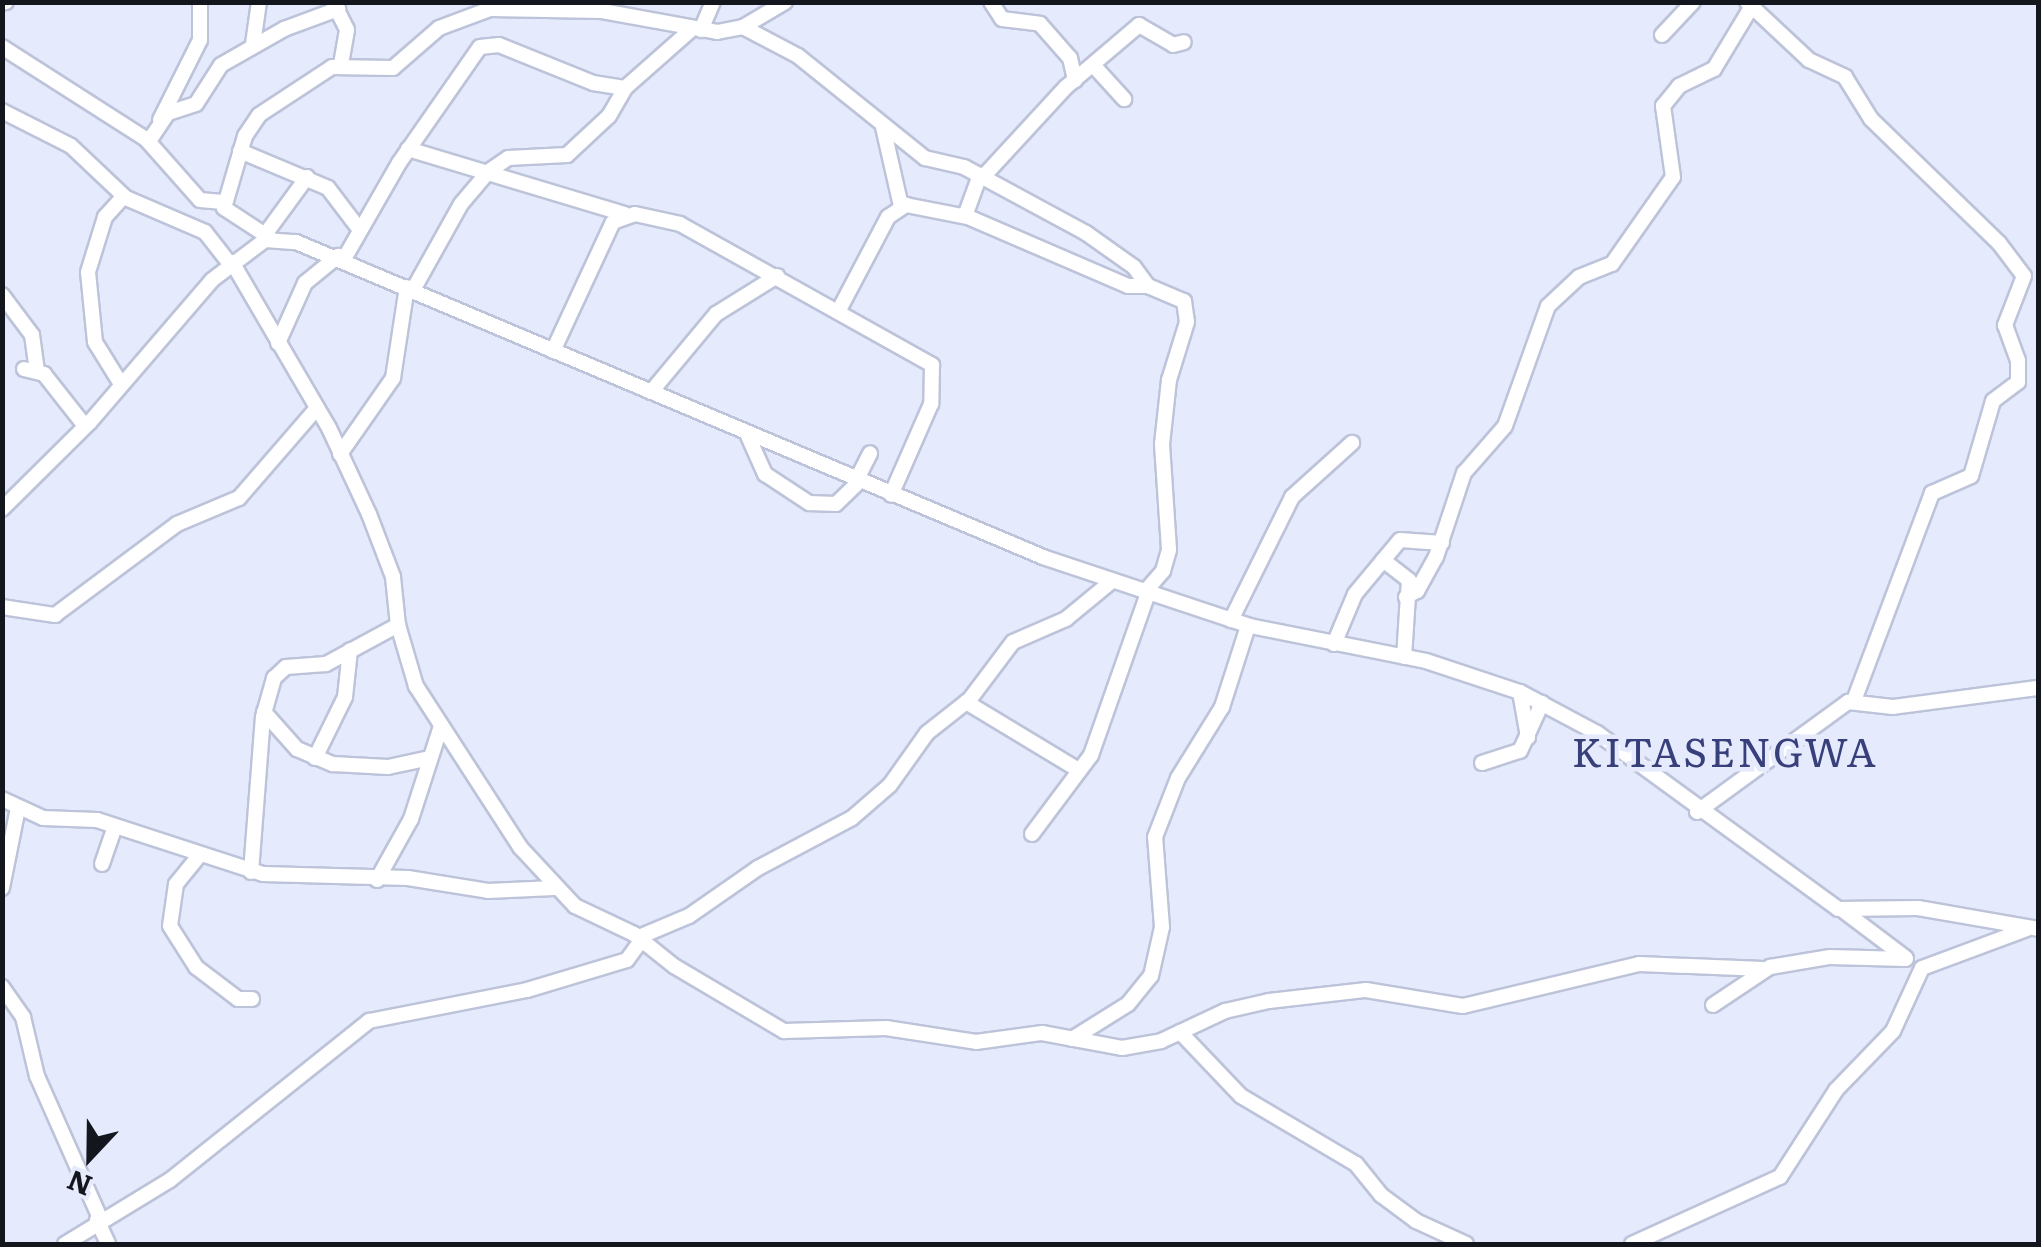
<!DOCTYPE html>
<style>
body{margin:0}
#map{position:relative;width:2041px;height:1247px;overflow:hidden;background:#e5eafd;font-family:Literata,serif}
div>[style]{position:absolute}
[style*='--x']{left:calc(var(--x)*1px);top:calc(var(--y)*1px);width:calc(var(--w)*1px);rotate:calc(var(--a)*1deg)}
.roads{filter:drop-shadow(2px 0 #bdc3d9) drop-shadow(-2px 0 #bdc3d9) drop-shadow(0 2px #bdc3d9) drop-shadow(0 -2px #bdc3d9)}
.minor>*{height:14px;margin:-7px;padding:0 7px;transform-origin:7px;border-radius:7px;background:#fff}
span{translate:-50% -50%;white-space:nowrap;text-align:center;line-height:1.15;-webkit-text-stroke:9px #e5eafd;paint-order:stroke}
.quarter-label{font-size:40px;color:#37407b;letter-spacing:2.5px}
.frame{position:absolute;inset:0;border:5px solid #14161d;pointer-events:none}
.north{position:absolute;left:40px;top:1107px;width:100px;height:100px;-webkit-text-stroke:8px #e5eafd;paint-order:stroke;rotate:202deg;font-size:28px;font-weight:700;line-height:40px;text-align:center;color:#14161d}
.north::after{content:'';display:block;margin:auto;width:35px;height:45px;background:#14161d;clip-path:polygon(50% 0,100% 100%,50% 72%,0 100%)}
</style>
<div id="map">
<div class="roads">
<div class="minor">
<i style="--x:333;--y:2;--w:31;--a:63"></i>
<i style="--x:347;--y:30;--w:36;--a:100"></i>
<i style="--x:991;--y:2;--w:20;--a:57"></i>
<i style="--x:1002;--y:19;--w:38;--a:7"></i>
<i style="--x:1040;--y:24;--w:45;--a:48.6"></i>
<i style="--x:1070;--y:58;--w:23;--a:77"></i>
<i style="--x:1747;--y:2;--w:85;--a:43.1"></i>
<i style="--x:1809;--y:60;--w:40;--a:25"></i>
<i style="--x:1845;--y:77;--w:49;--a:58.2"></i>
<i style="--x:1871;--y:119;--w:178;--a:44.1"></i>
<i style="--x:1999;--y:243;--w:41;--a:52.9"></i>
<i style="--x:2024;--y:276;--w:53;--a:111.2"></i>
<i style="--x:2005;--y:325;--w:37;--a:70"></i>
<i style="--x:2018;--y:360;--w:22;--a:90"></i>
<i style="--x:2018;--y:382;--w:31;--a:143"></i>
<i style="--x:1993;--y:401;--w:78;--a:106.3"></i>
<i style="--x:1971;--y:476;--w:43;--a:156.4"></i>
<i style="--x:1932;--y:493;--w:222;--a:110.6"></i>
<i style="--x:2;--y:3;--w:4;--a:-14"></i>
<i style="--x:743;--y:27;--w:62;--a:27.8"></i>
<i style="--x:798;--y:56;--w:163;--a:38.8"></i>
<i style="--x:925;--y:158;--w:40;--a:13"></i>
<i style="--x:964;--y:167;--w:139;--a:28.4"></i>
<i style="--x:1086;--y:233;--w:59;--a:35.3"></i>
<i style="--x:1134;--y:267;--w:24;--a:54"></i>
<i style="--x:701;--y:30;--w:30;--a:-67"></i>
<i style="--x:1662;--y:35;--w:45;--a:-46.8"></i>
<i style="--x:253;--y:44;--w:42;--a:-81.9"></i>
<i style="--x:2;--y:47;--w:171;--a:32.6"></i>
<i style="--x:146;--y:139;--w:81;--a:48.5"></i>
<i style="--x:200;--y:200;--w:23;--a:5"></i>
<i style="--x:1094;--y:66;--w:45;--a:47.7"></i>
<i style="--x:2;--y:111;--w:77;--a:26.9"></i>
<i style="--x:71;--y:146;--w:76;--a:43.4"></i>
<i style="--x:126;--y:198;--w:86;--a:23.3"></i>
<i style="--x:205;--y:232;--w:41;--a:52"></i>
<i style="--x:160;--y:120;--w:89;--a:-63.4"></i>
<i style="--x:200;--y:40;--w:38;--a:-90"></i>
<i style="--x:883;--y:127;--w:81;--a:77.2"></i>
<i style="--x:149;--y:141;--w:34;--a:-56"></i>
<i style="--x:168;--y:113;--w:29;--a:-18"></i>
<i style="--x:196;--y:104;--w:46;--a:-57.3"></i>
<i style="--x:221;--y:65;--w:73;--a:-29.7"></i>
<i style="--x:284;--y:29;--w:58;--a:-20.3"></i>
<i style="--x:408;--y:149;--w:226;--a:16.7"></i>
<i style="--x:240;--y:151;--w:95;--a:22.8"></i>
<i style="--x:328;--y:188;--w:53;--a:52.7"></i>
<i style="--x:983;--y:177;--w:122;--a:-47.3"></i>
<i style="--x:1066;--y:87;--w:96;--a:-40.3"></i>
<i style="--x:1139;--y:25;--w:39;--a:30"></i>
<i style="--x:1173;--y:45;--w:11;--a:-15"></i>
<i style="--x:965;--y:216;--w:44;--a:-69.9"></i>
<i style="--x:264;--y:236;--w:73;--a:-53.9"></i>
<i style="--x:270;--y:238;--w:55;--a:-146.9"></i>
<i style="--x:224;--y:208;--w:75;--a:-73.7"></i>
<i style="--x:245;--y:136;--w:25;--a:-56"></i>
<i style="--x:259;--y:115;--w:87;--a:-33.3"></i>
<i style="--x:332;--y:67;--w:61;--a:0.9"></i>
<i style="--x:393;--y:68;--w:61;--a:-41"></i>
<i style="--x:439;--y:28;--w:54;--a:-20.4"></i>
<i style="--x:490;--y:9;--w:112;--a:1"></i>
<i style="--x:602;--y:11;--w:117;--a:10.3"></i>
<i style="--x:717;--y:32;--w:26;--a:-11"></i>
<i style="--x:743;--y:27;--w:49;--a:-30.8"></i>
<i style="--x:344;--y:259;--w:111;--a:-60.2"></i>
<i style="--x:399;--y:163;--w:141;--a:-55.1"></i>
<i style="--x:480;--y:47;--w:19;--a:-6"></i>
<i style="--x:499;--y:45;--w:101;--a:22"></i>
<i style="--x:593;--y:83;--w:32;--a:9"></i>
<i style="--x:625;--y:88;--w:91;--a:-41.4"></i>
<i style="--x:232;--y:262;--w:192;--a:59.7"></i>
<i style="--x:329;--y:428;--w:95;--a:65.1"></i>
<i style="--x:369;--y:514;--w:67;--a:69.1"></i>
<i style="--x:393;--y:577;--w:48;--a:84.1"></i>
<i style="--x:398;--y:625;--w:64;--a:73.6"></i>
<i style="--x:416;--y:686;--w:192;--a:57.1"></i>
<i style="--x:520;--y:847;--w:81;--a:47"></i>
<i style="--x:575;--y:906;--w:65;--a:25.4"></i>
<i style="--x:634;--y:934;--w:51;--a:38.7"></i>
<i style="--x:674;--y:966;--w:128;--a:30.6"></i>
<i style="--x:784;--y:1031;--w:102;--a:-1.7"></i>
<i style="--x:886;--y:1028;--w:91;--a:8.8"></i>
<i style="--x:976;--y:1042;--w:67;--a:-7.8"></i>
<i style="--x:1042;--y:1033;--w:81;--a:10.6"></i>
<i style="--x:1122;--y:1048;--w:40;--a:-10"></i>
<i style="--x:1161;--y:1041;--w:71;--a:-25.1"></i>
<i style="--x:1225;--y:1011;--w:45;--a:-12.8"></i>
<i style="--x:1269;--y:1001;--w:98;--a:-6.5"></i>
<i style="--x:1366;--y:990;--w:98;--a:9.4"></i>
<i style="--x:1463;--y:1006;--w:181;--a:-13.4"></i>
<i style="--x:1639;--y:964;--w:124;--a:2.3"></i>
<i style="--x:413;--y:290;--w:98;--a:-60.8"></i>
<i style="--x:461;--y:204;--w:43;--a:-49.7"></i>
<i style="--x:489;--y:171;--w:23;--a:-34"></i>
<i style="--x:508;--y:158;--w:59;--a:-2.9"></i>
<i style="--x:567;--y:155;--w:57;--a:-42.9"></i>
<i style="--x:609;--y:116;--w:32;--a:-60"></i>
<i style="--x:2;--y:295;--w:50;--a:53.1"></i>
<i style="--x:32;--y:335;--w:34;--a:82"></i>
<i style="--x:839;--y:310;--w:105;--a:-62.2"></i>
<i style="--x:888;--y:217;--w:22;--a:-34"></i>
<i style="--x:906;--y:205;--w:63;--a:11"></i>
<i style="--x:968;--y:217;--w:174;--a:23.3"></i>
<i style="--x:1128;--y:286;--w:20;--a:0"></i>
<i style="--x:1148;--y:286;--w:39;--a:23"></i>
<i style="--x:1184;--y:301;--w:21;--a:82"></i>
<i style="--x:1187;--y:322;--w:61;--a:107.2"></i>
<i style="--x:1169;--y:380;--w:64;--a:96.2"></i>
<i style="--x:1162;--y:444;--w:106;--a:86.2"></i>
<i style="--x:1169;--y:550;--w:22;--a:106"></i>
<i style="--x:1163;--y:571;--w:28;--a:131"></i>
<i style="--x:278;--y:343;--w:66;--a:-65.8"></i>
<i style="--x:305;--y:283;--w:43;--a:-39.3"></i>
<i style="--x:553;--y:351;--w:142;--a:-65.1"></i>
<i style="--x:613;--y:222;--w:23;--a:-20"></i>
<i style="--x:635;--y:214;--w:46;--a:12.5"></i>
<i style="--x:680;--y:224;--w:289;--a:29.2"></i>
<i style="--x:932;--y:365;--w:39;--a:91"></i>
<i style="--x:931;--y:404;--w:99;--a:113.7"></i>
<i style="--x:24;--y:369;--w:21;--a:14"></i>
<i style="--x:44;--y:374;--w:66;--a:51.7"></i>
<i style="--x:121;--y:384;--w:49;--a:-121.8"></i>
<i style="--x:95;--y:342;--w:70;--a:-95.7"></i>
<i style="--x:88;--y:272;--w:58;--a:-72.8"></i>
<i style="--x:105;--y:217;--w:28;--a:-48"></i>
<i style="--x:651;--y:392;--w:102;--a:-50.2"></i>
<i style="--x:716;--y:314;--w:72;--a:-31.9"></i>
<i style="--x:748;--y:436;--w:42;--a:65.9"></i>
<i style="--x:765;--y:474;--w:53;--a:33.4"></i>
<i style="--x:809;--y:503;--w:27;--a:2"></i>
<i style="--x:836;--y:504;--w:32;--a:-44"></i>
<i style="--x:340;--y:454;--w:93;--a:-55.1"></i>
<i style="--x:393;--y:378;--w:92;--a:-81.3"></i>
<i style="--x:856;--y:481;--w:31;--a:-63"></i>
<i style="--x:2;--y:509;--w:124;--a:-44.7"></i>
<i style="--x:90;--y:422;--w:187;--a:-49.3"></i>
<i style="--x:212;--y:280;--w:66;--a:-37"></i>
<i style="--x:265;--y:240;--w:31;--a:4"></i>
<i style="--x:296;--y:242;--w:811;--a:22.86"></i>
<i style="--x:1043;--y:557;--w:218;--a:18.4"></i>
<i style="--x:1250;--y:626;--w:179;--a:11.2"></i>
<i style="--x:1426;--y:661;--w:99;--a:18.3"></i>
<i style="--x:1520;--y:692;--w:87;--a:28"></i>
<i style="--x:1597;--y:733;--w:298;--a:36.1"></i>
<i style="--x:1838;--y:909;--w:80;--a:-0.7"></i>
<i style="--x:1918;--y:908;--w:122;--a:9.9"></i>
<i style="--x:1383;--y:560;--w:33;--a:38"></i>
<i style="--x:1409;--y:580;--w:77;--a:93.7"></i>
<i style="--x:1406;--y:597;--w:13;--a:-29"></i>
<i style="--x:1417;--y:591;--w:39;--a:-61"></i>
<i style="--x:1436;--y:557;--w:89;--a:-71.6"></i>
<i style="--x:1464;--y:473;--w:62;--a:-48.9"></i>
<i style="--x:1505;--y:426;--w:127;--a:-70.3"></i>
<i style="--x:1548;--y:306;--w:42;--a:-43.1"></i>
<i style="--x:1579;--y:277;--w:35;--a:-22"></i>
<i style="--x:1612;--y:264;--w:106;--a:-55"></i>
<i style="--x:1673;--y:177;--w:72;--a:-98"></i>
<i style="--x:1663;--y:106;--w:26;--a:-51"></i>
<i style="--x:1679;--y:86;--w:39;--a:-26"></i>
<i style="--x:1714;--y:69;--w:74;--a:-58.9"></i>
<i style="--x:2;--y:607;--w:54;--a:8.6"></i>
<i style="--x:55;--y:615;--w:152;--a:-36.7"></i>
<i style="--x:177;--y:524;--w:67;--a:-22.8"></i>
<i style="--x:239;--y:498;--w:118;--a:-49.1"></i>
<i style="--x:1231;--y:620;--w:137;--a:-63.6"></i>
<i style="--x:1292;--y:497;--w:81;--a:-42"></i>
<i style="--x:1334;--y:644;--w:54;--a:-67.2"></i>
<i style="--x:1355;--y:594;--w:70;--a:-50.2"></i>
<i style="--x:1400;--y:540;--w:42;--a:4.1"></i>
<i style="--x:1520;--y:692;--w:46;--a:79.9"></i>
<i style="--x:966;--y:702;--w:130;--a:31.1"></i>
<i style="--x:264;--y:712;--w:50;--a:48.3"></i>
<i style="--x:297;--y:749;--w:39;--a:23"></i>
<i style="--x:333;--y:764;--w:55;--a:3.1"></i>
<i style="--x:388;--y:767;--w:40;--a:-12"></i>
<i style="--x:315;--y:758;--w:68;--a:-63.8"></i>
<i style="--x:345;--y:697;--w:47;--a:-83.9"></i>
<i style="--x:1482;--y:763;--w:40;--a:-18"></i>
<i style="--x:1520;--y:751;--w:53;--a:-65.4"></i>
<i style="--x:2;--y:799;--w:45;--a:24.9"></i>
<i style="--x:43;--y:818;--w:54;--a:2.1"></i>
<i style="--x:97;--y:820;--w:175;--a:18"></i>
<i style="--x:263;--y:874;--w:145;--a:1.6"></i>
<i style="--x:408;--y:878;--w:81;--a:9.2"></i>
<i style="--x:488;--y:891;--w:66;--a:-2.6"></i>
<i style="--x:1697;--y:812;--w:187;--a:-36.1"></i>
<i style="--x:1848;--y:702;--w:45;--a:6.3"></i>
<i style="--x:1893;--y:707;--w:146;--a:-7.5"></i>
<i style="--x:1032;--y:834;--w:99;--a:-53.2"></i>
<i style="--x:1091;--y:755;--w:172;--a:-70.6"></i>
<i style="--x:198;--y:857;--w:35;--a:129"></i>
<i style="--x:176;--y:884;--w:42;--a:98.1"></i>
<i style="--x:170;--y:926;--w:49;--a:57.6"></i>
<i style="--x:196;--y:967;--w:53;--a:37.3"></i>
<i style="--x:238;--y:999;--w:14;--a:0"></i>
<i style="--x:102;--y:864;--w:39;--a:-71"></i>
<i style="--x:251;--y:872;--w:155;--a:-85.6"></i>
<i style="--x:263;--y:717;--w:41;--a:-74.2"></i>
<i style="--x:274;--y:678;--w:16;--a:-43"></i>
<i style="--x:286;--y:667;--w:40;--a:-4.3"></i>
<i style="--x:326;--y:664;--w:82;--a:-28.4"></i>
<i style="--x:377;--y:880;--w:70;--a:-60.9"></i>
<i style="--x:411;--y:819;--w:98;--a:-72.1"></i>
<i style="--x:2;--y:888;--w:82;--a:-78.7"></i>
<i style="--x:1845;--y:912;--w:76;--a:37"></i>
<i style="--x:639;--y:937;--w:54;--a:-22.8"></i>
<i style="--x:689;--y:916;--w:84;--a:-34.8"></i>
<i style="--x:758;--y:868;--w:106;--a:-28"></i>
<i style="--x:852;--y:818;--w:50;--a:-41"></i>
<i style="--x:890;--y:785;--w:64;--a:-54.6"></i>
<i style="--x:927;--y:733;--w:55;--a:-38.3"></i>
<i style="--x:970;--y:699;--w:71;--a:-53"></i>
<i style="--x:1013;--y:642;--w:58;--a:-23.5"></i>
<i style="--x:1066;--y:619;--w:60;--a:-39.6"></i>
<i style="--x:2;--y:987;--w:37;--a:55"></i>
<i style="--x:23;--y:1017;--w:61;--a:76.7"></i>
<i style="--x:37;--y:1076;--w:155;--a:66.1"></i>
<i style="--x:1713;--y:1005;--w:69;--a:-33.7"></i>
<i style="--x:1770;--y:967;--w:61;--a:-9.5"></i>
<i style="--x:1830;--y:957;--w:76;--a:1.5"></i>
<i style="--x:1180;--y:1032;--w:88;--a:46.4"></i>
<i style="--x:1241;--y:1096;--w:134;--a:30.6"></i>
<i style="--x:1356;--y:1164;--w:40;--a:51"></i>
<i style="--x:1381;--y:1195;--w:44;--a:36.6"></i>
<i style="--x:1416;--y:1221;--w:55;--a:24.7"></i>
<i style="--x:1072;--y:1039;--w:66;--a:-32"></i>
<i style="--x:1128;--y:1004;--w:36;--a:-51"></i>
<i style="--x:1151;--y:976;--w:50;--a:-77.3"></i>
<i style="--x:1162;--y:927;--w:90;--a:-94.4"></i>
<i style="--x:1155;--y:837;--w:63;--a:-68.7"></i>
<i style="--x:1178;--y:778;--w:84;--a:-58.2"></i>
<i style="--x:1222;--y:707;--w:85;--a:-72.2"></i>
<i style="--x:97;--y:1220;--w:26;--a:65"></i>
<i style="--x:65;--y:1244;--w:123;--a:-31.4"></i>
<i style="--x:170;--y:1180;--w:255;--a:-38.6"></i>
<i style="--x:369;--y:1021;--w:161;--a:-11.1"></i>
<i style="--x:527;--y:990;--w:104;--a:-16.7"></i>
<i style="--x:627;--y:960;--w:26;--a:-54"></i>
<i style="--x:1632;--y:1244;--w:162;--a:-24.4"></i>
<i style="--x:1780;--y:1177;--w:103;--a:-57.2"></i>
<i style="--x:1836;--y:1090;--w:82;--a:-46"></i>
<i style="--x:1893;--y:1031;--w:69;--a:-65.3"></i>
<i style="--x:1922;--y:968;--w:112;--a:-20.4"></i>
</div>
</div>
<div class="quarter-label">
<span style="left:1725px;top:750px">KITASENGWA</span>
</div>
<div class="frame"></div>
<div class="north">N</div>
</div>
